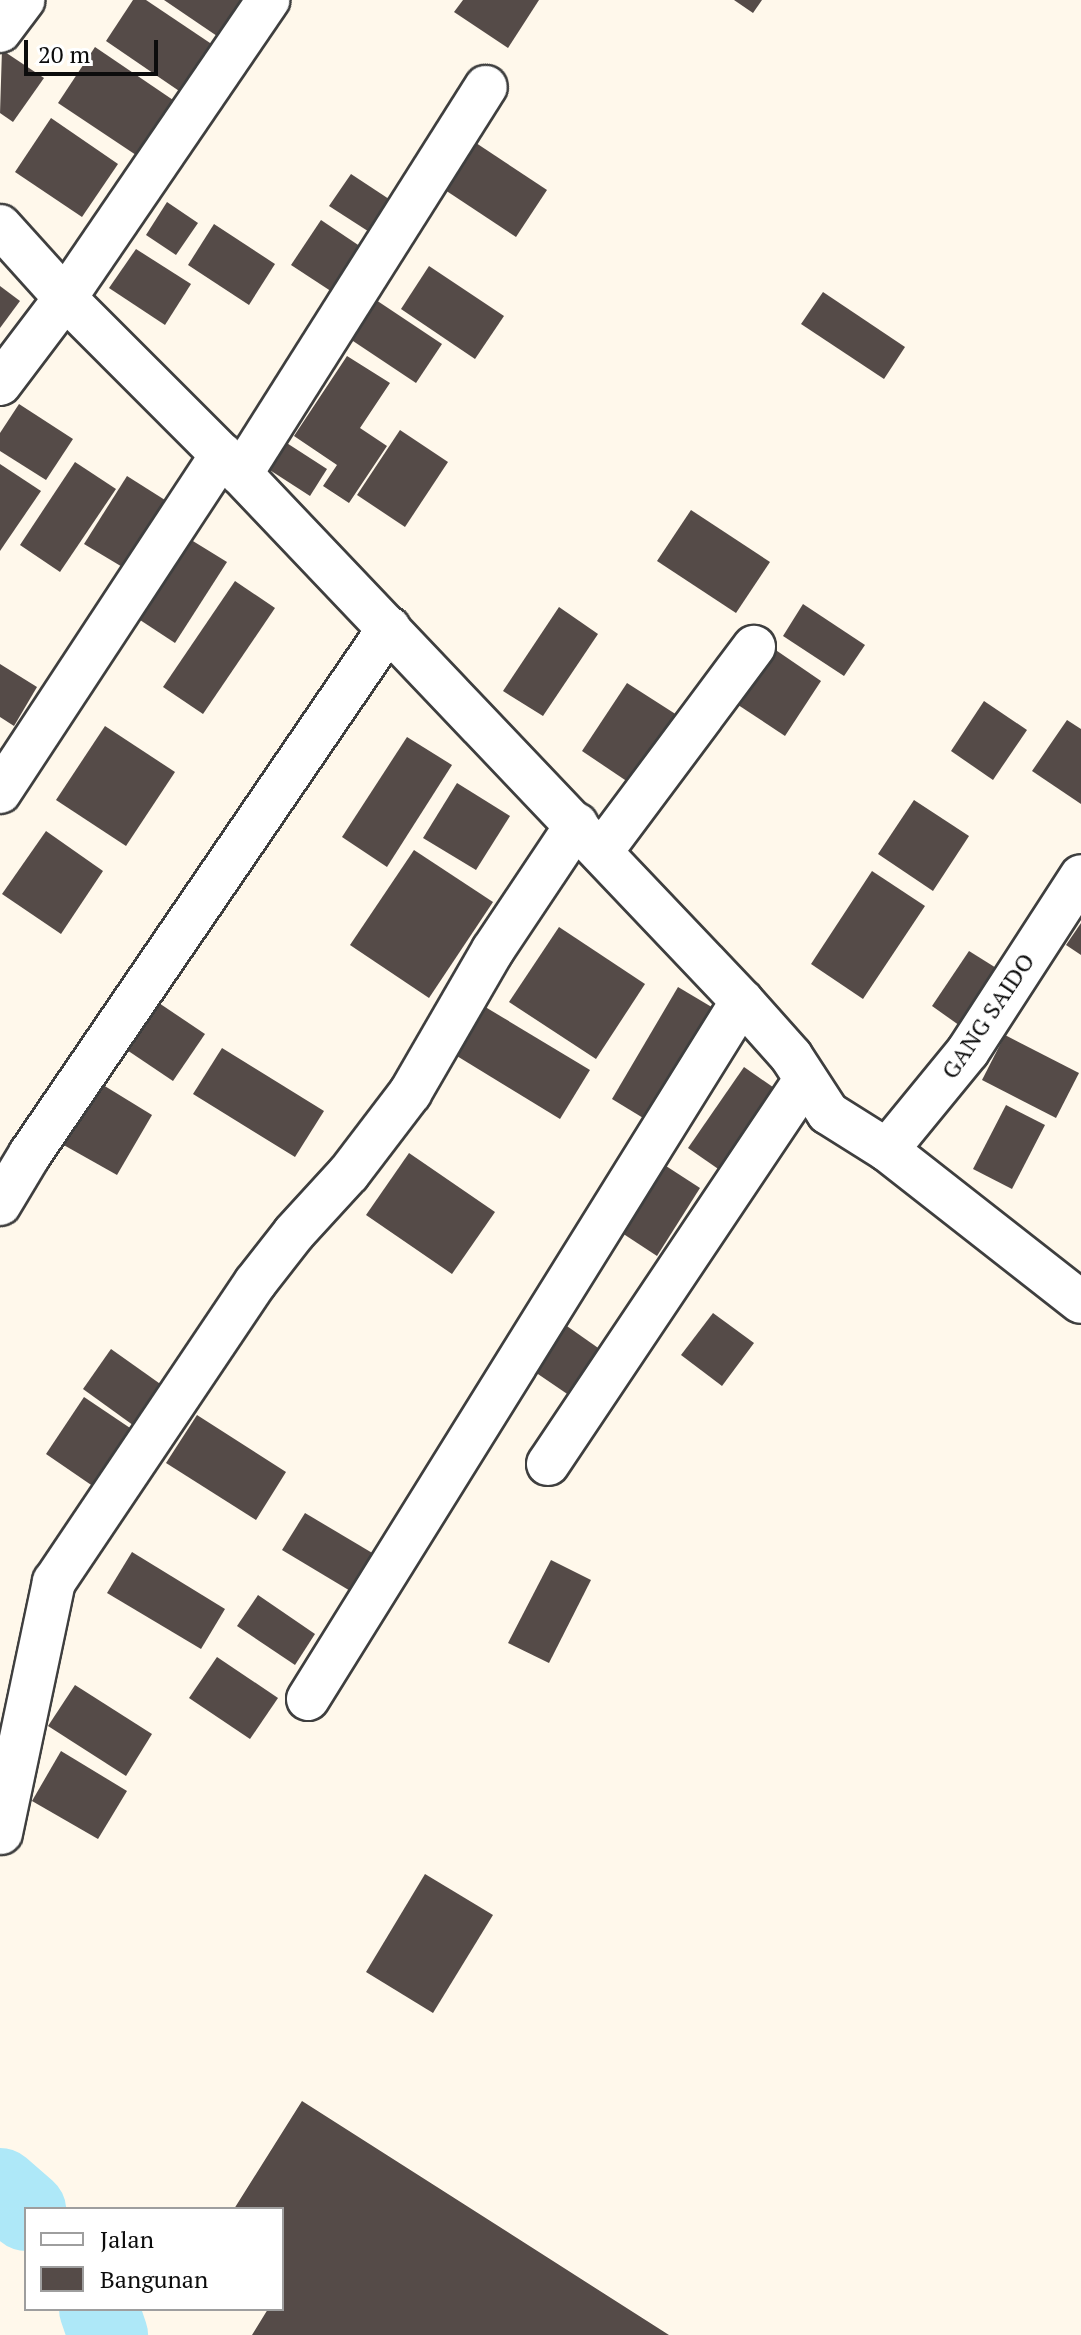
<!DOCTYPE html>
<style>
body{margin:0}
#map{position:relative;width:1081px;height:2335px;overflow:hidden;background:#fff8eb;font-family:"PT Serif",serif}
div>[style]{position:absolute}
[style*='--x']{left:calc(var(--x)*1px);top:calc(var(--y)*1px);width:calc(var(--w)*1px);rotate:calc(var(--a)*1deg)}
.river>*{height:80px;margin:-40px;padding:0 40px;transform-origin:40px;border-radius:40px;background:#aee8f8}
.building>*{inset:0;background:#554b48}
.roads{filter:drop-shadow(2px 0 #3f3f3f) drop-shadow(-2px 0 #3f3f3f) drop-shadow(0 2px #3f3f3f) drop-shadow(0 -2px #3f3f3f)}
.minor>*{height:42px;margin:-21px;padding:0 21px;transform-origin:21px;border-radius:21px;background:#fff}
span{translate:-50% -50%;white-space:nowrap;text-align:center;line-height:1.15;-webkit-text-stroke:8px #fff;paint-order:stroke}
.street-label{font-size:24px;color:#0c0c0c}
.legend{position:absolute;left:24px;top:2207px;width:260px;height:104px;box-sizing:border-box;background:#fff;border:2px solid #9e9e9e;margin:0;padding:10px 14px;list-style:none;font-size:24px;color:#0c0c0c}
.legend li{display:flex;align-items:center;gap:16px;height:40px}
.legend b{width:40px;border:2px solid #9e9e9e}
.scale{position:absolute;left:24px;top:40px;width:134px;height:36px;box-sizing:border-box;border:4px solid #0c0c0c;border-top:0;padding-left:10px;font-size:24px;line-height:28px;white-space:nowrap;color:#0c0c0c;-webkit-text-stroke:6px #fff;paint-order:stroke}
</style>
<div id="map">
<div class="river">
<i style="--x:0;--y:2188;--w:35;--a:41"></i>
<i style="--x:99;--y:2309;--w:28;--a:71"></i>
</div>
<div class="building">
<i style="clip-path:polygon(133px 0,146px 0,216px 47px,185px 95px,106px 41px)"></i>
<i style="clip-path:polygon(164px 0,241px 0,217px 36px)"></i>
<i style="clip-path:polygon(463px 0,539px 0,508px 48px,454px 12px)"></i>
<i style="clip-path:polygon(734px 0,762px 0,753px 13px)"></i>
<i style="clip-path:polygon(95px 47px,176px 102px,139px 157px,58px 103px)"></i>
<i style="clip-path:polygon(2px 50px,44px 78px,13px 122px,0 113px)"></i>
<i style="clip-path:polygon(51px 118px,118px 164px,82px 217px,15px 172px)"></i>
<i style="clip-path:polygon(470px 139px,547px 190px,516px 237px,439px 186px)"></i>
<i style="clip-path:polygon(351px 174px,395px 203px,374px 235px,329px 206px)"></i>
<i style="clip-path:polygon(167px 202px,198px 223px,176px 255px,146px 235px)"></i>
<i style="clip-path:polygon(321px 220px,376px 257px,346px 301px,291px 265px)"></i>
<i style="clip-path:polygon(214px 224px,275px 264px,249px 305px,188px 265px)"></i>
<i style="clip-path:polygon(136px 249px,191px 284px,165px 325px,109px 288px)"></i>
<i style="clip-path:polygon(429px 266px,504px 316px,475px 359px,401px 309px)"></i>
<i style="clip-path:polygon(0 286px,20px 301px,0 328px)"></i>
<i style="clip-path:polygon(823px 292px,905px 347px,884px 379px,801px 324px)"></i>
<i style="clip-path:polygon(376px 300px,442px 344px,416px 383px,350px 339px)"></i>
<i style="clip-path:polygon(347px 356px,390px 383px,360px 428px,387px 446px,349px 503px,323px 486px,337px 465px,294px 436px)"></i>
<i style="clip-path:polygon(19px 404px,73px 439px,46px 480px,0 451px,0 433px)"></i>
<i style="clip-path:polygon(400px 430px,448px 462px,405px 527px,357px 495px)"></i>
<i style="clip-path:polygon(279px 438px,327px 469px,310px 496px,262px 465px)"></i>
<i style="clip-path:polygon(75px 462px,116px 489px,60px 572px,20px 545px)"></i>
<i style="clip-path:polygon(0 464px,41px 491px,0 551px)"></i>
<i style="clip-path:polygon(127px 476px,176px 507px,134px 574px,84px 544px)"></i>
<i style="clip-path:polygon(691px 510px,770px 562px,736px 613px,657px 561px)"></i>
<i style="clip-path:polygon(188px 538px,227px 562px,175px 643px,137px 618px)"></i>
<i style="clip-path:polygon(235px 581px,275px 608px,203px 714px,163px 687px)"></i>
<i style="clip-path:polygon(803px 604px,865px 645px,844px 676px,783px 636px)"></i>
<i style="clip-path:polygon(559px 607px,598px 634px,543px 716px,503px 691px)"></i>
<i style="clip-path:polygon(764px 642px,821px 681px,785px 736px,726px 697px)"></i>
<i style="clip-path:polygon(0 664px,37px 687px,14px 726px,0 717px)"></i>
<i style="clip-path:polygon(627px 683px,677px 715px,631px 784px,582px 751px)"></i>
<i style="clip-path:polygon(984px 701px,1027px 730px,993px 780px,951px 751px)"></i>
<i style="clip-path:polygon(1067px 720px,1081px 729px,1081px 804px,1032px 771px)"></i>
<i style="clip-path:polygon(105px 726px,175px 772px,126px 846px,56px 800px)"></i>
<i style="clip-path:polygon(407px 737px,452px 765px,387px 867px,342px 837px)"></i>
<i style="clip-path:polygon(457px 783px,510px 816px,476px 870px,423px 838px)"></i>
<i style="clip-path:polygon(914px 800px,969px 836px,933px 891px,878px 854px)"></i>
<i style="clip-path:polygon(46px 831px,103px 871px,61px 934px,2px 894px)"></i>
<i style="clip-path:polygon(414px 850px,493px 902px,429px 998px,350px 945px)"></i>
<i style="clip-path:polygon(872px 871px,925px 906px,863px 999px,811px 964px)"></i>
<i style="clip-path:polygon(1081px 923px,1081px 955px,1066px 945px)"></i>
<i style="clip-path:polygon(559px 927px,645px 984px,596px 1059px,509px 1002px)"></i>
<i style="clip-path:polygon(969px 951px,1001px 971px,963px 1028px,932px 1006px)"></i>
<i style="clip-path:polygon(678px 987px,720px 1012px,653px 1124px,612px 1099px)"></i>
<i style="clip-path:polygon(150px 997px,205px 1034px,173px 1081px,118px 1044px)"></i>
<i style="clip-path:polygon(482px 1005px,590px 1070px,560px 1119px,452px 1053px)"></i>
<i style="clip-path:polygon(1005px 1035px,1079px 1073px,1056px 1118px,982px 1080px)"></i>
<i style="clip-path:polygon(222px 1048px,324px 1111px,295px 1157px,193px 1094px)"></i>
<i style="clip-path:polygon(744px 1067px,780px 1092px,724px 1173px,688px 1148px)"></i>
<i style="clip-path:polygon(90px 1077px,152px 1115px,117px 1175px,53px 1139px)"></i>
<i style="clip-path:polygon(1006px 1105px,1045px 1125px,1012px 1189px,973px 1169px)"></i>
<i style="clip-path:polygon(409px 1153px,495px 1212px,452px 1274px,366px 1215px)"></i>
<i style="clip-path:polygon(666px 1166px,700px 1188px,657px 1256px,622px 1233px)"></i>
<i style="clip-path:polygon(713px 1313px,754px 1343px,722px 1386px,681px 1355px)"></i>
<i style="clip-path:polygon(564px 1324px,611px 1357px,579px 1402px,532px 1370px)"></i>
<i style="clip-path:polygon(111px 1349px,166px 1388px,137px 1428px,83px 1389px)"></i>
<i style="clip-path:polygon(84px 1397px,139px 1434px,100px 1491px,46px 1454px)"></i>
<i style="clip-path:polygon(197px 1415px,286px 1472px,256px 1520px,166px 1463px)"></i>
<i style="clip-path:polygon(305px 1513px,374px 1554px,352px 1592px,282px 1550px)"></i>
<i style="clip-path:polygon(132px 1552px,225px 1609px,201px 1649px,107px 1593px)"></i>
<i style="clip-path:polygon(551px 1560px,591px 1580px,549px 1663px,508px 1643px)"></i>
<i style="clip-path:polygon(258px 1595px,315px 1634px,295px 1665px,237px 1626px)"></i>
<i style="clip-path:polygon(217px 1657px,278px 1698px,250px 1739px,189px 1698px)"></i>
<i style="clip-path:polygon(75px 1685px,152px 1734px,126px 1776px,48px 1726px)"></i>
<i style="clip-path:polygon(61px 1751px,127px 1791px,98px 1839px,32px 1801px)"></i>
<i style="clip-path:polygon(425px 1874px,493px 1915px,433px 2013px,366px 1972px)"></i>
<i style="clip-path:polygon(302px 2101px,669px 2335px,252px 2335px,268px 2309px,282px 2309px,282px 2209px,234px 2209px)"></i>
</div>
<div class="roads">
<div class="minor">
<i style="--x:0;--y:31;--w:39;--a:-53"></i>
<i style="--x:0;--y:226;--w:97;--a:47.9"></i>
<i style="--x:65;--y:298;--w:249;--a:45"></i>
<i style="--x:241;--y:474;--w:727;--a:46.45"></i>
<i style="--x:742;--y:1001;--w:74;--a:48.3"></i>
<i style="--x:791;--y:1056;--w:68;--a:57"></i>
<i style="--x:828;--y:1113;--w:70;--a:32.1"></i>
<i style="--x:887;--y:1150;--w:246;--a:38.1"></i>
<i style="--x:0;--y:384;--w:108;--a:-52.9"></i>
<i style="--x:65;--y:298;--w:361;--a:-55.7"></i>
<i style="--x:241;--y:474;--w:458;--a:-57.7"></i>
<i style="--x:0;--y:792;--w:404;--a:-56.7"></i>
<i style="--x:601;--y:852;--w:256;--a:-53.3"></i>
<i style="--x:887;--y:1150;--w:128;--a:-50.7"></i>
<i style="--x:968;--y:1051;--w:208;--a:-57.1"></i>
<i style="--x:0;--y:1204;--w:58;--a:-59"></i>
<i style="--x:30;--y:1154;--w:637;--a:-55.69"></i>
<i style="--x:548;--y:1464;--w:463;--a:-56.2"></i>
<i style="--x:308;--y:1699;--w:822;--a:-58.13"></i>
<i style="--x:1;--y:1833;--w:257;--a:-78.1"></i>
<i style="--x:54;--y:1582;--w:360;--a:-56.1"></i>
<i style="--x:255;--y:1283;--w:63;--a:-52"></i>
<i style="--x:294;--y:1233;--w:81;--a:-47.5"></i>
<i style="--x:349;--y:1173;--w:101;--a:-52.7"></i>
<i style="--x:410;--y:1093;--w:165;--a:-59.9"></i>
<i style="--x:493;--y:950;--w:151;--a:-56.3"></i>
</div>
</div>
<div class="street-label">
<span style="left:988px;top:1016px;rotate:-56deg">GANG SAIDO</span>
</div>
<ul class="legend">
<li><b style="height:10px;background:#fff"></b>Jalan</li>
<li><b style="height:22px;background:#554b48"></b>Bangunan</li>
</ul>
<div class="scale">20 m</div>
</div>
